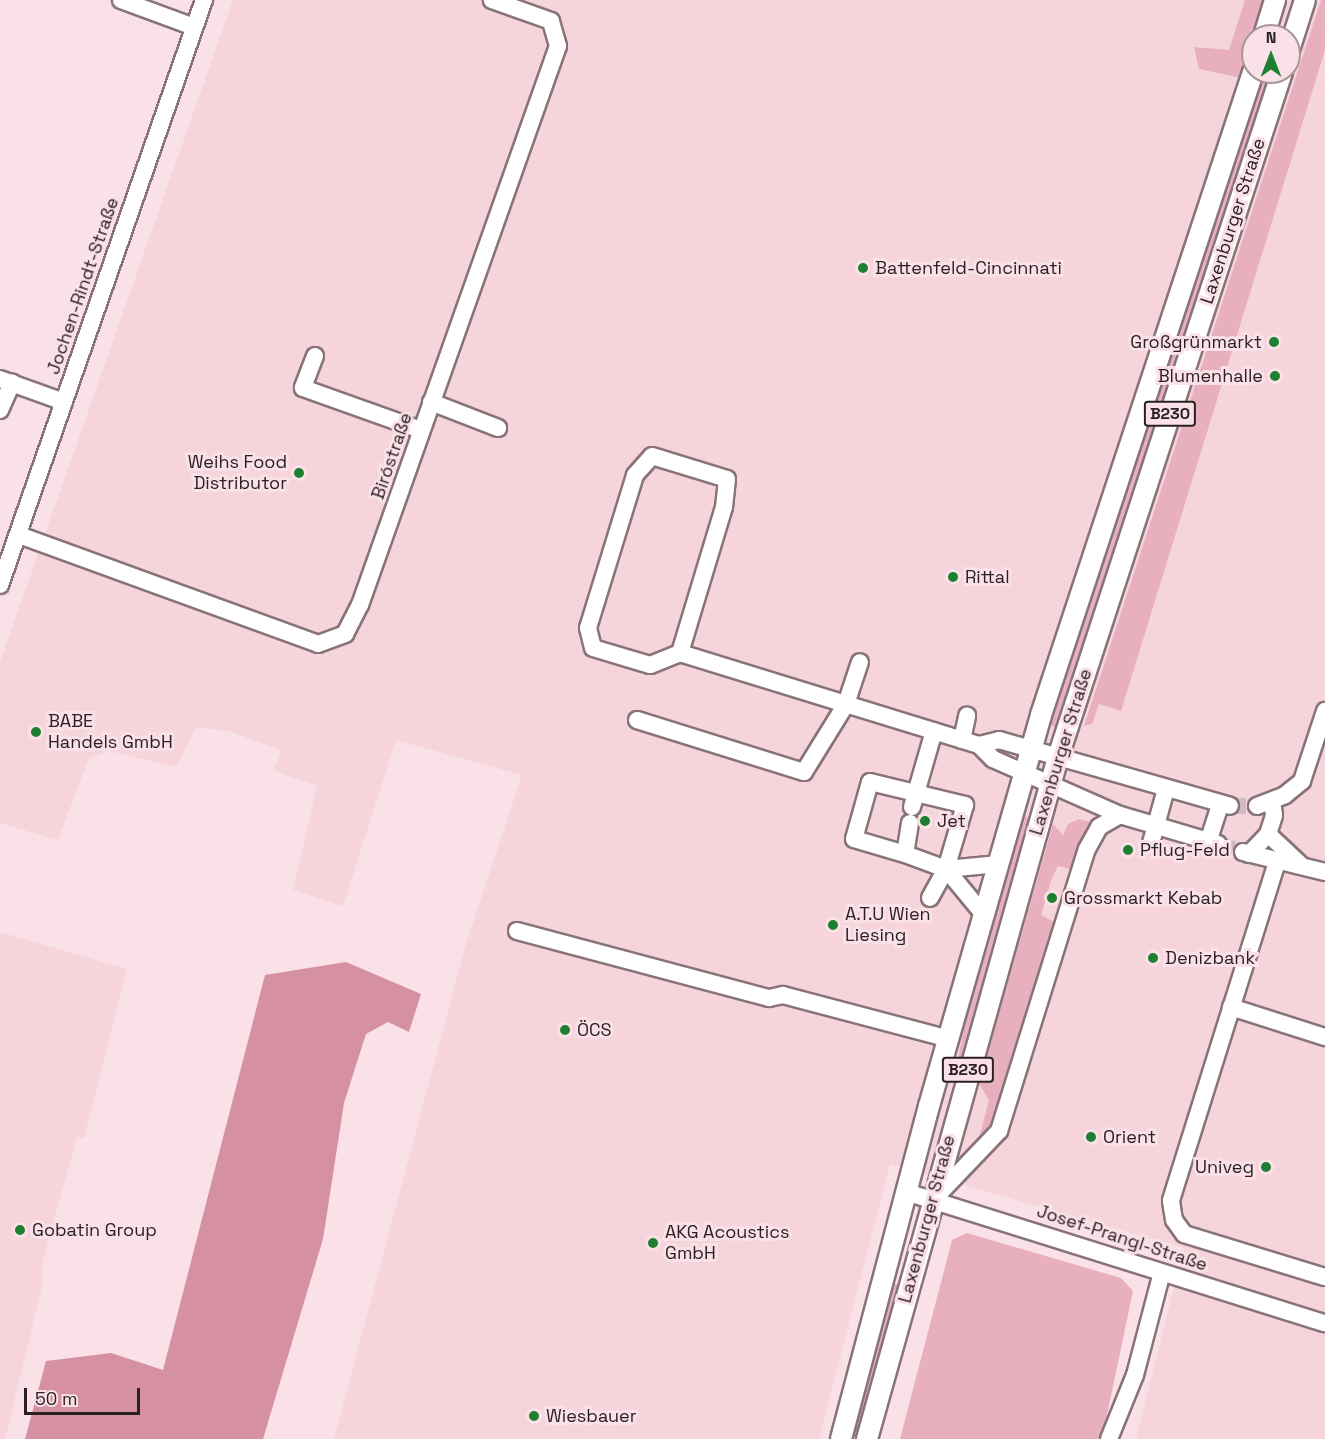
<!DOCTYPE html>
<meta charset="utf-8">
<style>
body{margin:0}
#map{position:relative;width:1325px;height:1439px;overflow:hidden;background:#fae1e7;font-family:"Space Grotesk",sans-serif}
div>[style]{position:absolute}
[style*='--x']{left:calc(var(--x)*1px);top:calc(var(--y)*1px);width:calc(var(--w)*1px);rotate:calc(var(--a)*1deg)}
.built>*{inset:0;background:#f5d4dc}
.green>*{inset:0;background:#e8b0be}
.forest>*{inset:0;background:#d690a3}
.minor-tunnel>*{height:16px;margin-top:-8px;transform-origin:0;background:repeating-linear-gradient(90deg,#d0bbc0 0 16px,transparent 0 24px)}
.roads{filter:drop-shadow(2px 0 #887378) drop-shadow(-2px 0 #887378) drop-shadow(0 2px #887378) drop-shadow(0 -2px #887378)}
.minor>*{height:16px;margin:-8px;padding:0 8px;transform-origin:8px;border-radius:8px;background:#fff}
.major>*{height:20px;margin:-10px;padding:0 10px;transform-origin:10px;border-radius:10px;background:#fff}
.dots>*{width:16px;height:16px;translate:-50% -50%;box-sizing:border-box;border:3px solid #fae1e7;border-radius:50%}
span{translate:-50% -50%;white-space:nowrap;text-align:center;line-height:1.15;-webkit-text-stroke:6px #fae1e7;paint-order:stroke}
.shield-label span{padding:2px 4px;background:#fae1e7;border:2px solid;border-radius:4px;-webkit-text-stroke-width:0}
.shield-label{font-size:16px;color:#2a2123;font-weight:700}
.street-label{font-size:18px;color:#2a2123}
.poi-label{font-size:18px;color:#2a2123}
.left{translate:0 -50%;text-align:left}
.right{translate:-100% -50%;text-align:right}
.north{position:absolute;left:1241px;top:24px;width:60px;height:60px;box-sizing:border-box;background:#fae1e7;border:2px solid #a79499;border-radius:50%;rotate:0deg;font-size:16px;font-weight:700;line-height:24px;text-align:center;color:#2a2123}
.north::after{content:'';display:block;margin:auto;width:21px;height:27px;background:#1f7f31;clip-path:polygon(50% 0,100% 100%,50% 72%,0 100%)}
.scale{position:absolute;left:24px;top:1388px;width:116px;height:27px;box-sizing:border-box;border:3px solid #2a2123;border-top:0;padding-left:8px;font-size:18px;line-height:21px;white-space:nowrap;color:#2a2123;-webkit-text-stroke:4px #fae1e7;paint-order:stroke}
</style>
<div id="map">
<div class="built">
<i style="clip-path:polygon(evenodd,233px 0,1325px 0,1325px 1439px,1136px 1439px,1184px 1248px,890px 1164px,819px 1439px,334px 1439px,466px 944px,522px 775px,396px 740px,343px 906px,293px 890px,317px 786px,274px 771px,281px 750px,228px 731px,196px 727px,176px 767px,109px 751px,89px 758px,58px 840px,0 823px,0 662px,233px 0,1253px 36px,1289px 36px,1289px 72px,1253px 72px,1253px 36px)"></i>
<i style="clip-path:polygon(0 932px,127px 969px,84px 1138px,77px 1137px,42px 1264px,43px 1283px,5px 1439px,0 1439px)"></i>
</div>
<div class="green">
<i style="clip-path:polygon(1245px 0,1265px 0,1241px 78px,1199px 69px,1194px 47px,1229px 50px)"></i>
<i style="clip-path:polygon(1321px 0,1325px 0,1325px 50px,1121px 711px,1099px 704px,1092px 724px,1084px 726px)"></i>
<i style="clip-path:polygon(1263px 72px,1272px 72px,1254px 130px,1058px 728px,1054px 727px,1051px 724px,1110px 536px)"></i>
<i style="clip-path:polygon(1023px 815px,1032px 820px,957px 1080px,954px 1079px,968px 1008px)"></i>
<i style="clip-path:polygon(1079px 819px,1090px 822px,1071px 869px,1058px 866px,1052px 878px,1041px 915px,1054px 922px,990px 1130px,977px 1146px,989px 1100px,979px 1084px,1053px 824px,1063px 835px,1068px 824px)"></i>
<i style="clip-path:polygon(967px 1233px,1121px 1278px,1133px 1291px,1102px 1439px,900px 1439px,952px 1240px)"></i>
<i style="clip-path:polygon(890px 1282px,899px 1285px,859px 1439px,849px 1439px)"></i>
</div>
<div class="forest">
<i style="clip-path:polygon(346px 962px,421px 994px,409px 1032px,388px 1022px,366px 1034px,344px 1103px,323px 1239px,263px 1439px,25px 1439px,46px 1361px,111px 1353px,163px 1370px,265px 975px)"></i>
</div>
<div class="minor-tunnel">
<i style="--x:1230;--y:806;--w:27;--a:0"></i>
<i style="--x:1218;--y:844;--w:26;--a:18"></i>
</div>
<div class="roads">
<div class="minor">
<i style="--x:121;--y:0;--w:78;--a:20.3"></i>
<i style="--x:315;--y:356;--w:34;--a:111"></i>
<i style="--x:303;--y:388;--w:125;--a:19.6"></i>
<i style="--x:0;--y:379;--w:68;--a:19.8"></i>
<i style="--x:431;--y:402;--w:72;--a:21.2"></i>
<i style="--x:0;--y:410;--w:30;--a:-66"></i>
<i style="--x:652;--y:456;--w:78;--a:17"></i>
<i style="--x:727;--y:479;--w:28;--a:96"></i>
<i style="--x:724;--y:507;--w:152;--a:106.8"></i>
<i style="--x:680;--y:653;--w:32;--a:158"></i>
<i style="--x:650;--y:665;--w:59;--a:-163.4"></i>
<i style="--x:593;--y:648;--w:21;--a:-104"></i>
<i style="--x:588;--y:628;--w:160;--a:-72.9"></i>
<i style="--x:635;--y:475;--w:25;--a:-48"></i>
<i style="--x:19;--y:535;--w:318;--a:20"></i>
<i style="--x:318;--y:644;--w:29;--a:-20"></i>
<i style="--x:345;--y:634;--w:33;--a:-63"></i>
<i style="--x:360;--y:605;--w:593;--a:-70.5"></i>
<i style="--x:558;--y:46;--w:26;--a:-106"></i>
<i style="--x:551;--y:21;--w:63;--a:-160.4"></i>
<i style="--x:0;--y:585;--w:620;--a:-70.78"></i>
<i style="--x:680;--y:653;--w:313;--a:17.1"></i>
<i style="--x:637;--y:720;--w:175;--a:17.3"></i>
<i style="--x:804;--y:772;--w:80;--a:-58.3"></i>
<i style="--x:846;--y:704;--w:44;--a:-71.6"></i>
<i style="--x:962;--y:740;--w:25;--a:-78"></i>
<i style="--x:1257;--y:806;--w:30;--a:-21"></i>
<i style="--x:1285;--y:795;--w:22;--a:-39"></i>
<i style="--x:1302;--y:781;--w:74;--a:-71.8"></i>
<i style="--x:912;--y:807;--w:79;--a:-73.9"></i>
<i style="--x:910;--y:823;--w:31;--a:99"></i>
<i style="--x:905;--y:854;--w:44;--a:20.1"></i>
<i style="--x:946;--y:869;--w:53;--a:-5.4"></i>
<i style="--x:1268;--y:834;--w:45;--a:43.2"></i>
<i style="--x:1208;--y:842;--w:40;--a:-72"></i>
<i style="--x:1151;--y:843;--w:56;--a:-74.5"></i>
<i style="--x:1218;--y:844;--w:102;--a:-163.5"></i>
<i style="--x:1120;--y:815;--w:139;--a:-156.2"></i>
<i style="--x:993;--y:759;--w:20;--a:-135"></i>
<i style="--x:979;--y:745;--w:21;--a:-14"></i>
<i style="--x:999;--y:740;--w:240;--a:15.9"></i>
<i style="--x:1243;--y:852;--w:84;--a:13.7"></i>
<i style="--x:905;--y:854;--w:53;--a:-163.6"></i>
<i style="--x:854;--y:839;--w:59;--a:-74.3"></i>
<i style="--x:870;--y:782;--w:98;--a:13.6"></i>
<i style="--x:965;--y:805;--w:67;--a:106.5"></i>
<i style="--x:946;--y:869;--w:33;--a:119"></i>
<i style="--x:1249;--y:854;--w:28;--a:-46"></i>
<i style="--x:1268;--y:834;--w:20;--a:-72"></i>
<i style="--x:1274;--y:815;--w:14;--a:-98"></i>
<i style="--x:1277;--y:862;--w:355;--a:107.4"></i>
<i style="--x:1171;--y:1201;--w:19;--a:81"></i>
<i style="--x:1174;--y:1220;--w:17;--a:54"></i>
<i style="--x:1184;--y:1234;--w:147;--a:17"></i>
<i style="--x:946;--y:869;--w:60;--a:50.4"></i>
<i style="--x:517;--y:931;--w:261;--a:14.9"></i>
<i style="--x:769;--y:998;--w:14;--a:-12"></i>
<i style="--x:783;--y:995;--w:172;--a:14.8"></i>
<i style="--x:1231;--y:1007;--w:99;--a:17.7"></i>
<i style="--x:906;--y:1192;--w:439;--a:17.4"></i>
<i style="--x:934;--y:1199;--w:94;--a:-46.3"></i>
<i style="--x:999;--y:1131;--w:295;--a:-72.7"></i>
<i style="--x:1087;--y:849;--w:25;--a:-61"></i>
<i style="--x:1099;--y:827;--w:24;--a:-30"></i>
<i style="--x:1109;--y:1439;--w:69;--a:-67.9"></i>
<i style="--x:1135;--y:1375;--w:106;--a:-75.3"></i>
</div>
<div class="major">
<i style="--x:1264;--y:36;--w:38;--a:-73"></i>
<i style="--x:1289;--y:50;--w:52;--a:-72.3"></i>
<i style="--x:841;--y:1439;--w:344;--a:-75.2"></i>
<i style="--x:929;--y:1106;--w:407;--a:-74"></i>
<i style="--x:1041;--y:715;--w:677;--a:-71.75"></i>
<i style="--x:867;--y:1439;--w:708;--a:-74.35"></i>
<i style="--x:1058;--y:757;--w:721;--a:-71.89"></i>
</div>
</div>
<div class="dots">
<i style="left:863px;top:268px;background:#1f7f31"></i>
<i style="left:1274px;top:342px;background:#1f7f31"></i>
<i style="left:1275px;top:376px;background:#1f7f31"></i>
<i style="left:299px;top:473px;background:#1f7f31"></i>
<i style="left:953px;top:577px;background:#1f7f31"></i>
<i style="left:36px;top:732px;background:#1f7f31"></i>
<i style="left:925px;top:821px;background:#1f7f31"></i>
<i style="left:1128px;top:850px;background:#1f7f31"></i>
<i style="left:1052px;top:898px;background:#1f7f31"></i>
<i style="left:833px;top:925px;background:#1f7f31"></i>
<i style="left:1153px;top:958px;background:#1f7f31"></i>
<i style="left:565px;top:1030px;background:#1f7f31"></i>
<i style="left:1091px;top:1137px;background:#1f7f31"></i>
<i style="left:1266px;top:1167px;background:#1f7f31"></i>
<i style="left:20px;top:1230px;background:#1f7f31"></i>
<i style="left:653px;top:1243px;background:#1f7f31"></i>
<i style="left:534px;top:1416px;background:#1f7f31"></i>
</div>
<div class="shield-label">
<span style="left:1170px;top:414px">B230</span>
<span style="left:968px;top:1070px">B230</span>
</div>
<div class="street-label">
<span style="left:1233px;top:221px;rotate:-72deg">Laxenburger Straße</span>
<span style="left:83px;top:286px;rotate:-71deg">Jochen-Rindt-Straße</span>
<span style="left:392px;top:456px;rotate:-71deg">Biróstraße</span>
<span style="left:1061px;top:752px;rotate:-73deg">Laxenburger Straße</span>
<span style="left:927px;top:1219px;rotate:-75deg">Laxenburger Straße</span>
<span style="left:1122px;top:1238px;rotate:18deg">Josef-Prangl-Straße</span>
</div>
<div class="poi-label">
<span class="left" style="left:875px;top:268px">Battenfeld-Cincinnati</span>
<span class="right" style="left:1262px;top:342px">Großgrünmarkt</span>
<span class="right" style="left:1263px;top:376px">Blumenhalle</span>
<span class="right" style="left:287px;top:473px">Weihs Food<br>Distributor</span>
<span class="left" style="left:965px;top:577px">Rittal</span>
<span class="left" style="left:48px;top:732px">BABE<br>Handels GmbH</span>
<span class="left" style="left:937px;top:821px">Jet</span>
<span class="left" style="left:1140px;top:850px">Pflug-Feld</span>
<span class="left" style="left:1064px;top:898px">Grossmarkt Kebab</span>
<span class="left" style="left:845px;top:925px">A.T.U Wien<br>Liesing</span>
<span class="left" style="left:1165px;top:958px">Denizbank</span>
<span class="left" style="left:577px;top:1030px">ÖCS</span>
<span class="left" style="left:1103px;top:1137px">Orient</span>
<span class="right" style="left:1254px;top:1167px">Univeg</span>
<span class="left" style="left:32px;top:1230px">Gobatin Group</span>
<span class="left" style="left:665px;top:1243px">AKG Acoustics<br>GmbH</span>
<span class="left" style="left:546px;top:1416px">Wiesbauer</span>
</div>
<div class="north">N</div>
<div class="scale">50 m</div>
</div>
